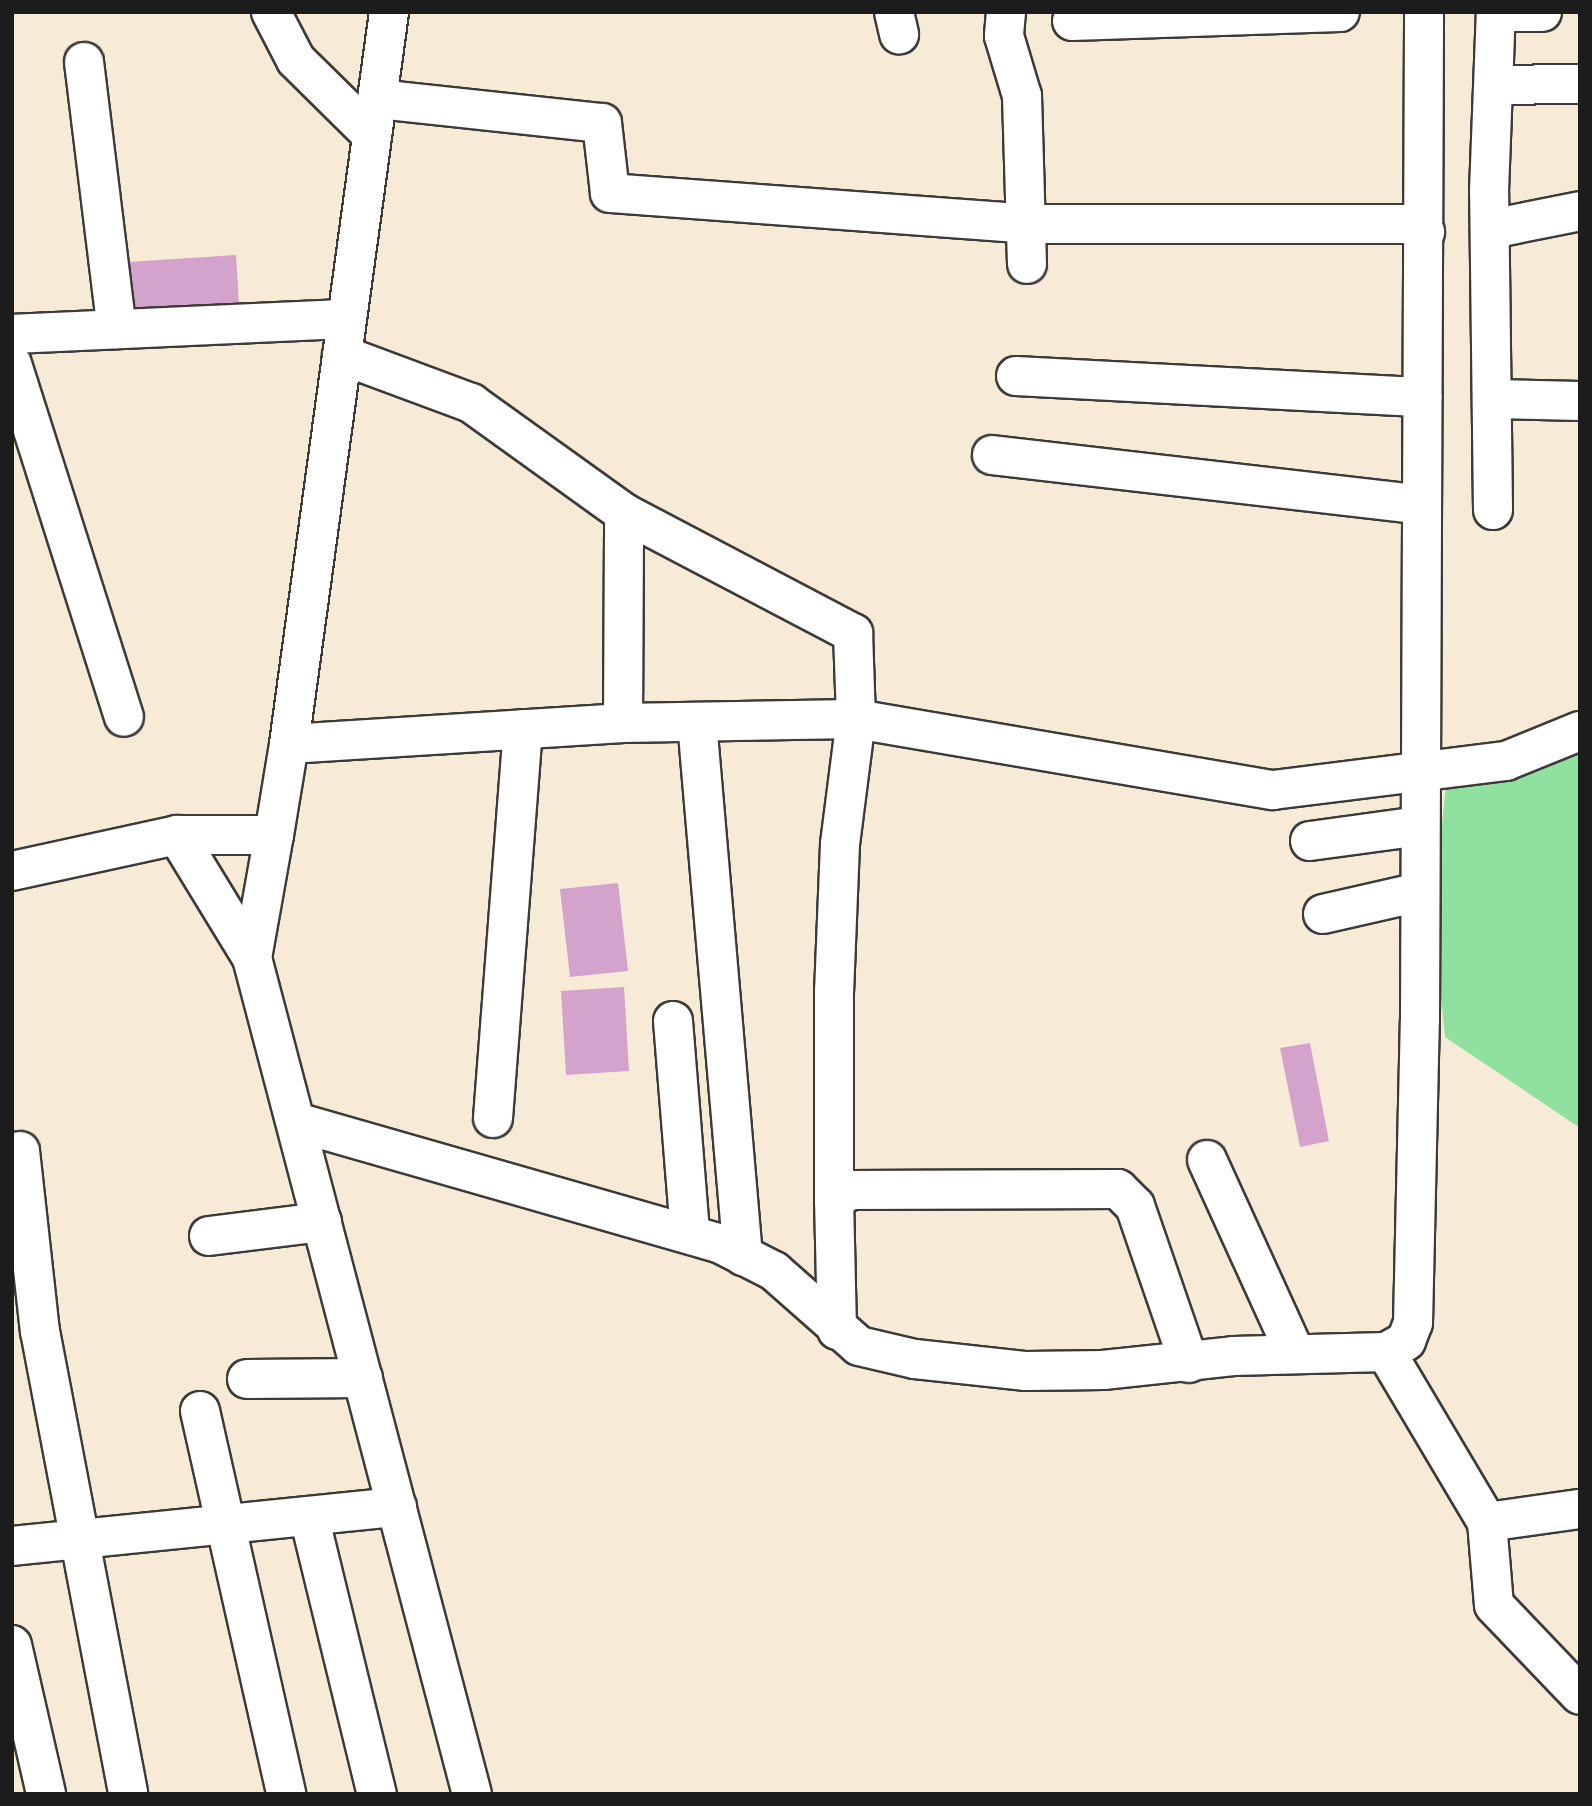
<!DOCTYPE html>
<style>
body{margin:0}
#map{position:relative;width:1592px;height:1806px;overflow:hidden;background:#f7ebd8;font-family:Vollkorn,serif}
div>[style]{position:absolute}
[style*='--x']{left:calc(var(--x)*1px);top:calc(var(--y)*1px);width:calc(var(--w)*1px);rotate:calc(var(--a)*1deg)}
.green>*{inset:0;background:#90e09f}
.building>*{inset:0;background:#d4a3cc}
.roads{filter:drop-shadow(2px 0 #3d3b38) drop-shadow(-2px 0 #3d3b38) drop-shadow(0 2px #3d3b38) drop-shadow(0 -2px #3d3b38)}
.minor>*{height:38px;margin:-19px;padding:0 19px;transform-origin:19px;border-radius:19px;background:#fff}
span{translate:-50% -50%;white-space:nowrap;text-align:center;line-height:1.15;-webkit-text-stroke:5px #fdfcf7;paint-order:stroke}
.frame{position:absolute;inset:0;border:14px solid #1c1c1c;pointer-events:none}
</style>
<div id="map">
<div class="green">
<i style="clip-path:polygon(1580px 725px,1580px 1128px,1445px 1037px,1433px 914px,1449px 755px)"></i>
</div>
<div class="building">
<i style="clip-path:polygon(236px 255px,239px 305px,131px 311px,128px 262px)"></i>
<i style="clip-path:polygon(618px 883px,628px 971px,570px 977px,560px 889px)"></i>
<i style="clip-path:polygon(624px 987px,629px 1071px,566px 1075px,561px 991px)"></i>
<i style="clip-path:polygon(1310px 1043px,1329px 1141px,1300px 1147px,1280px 1048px)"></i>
</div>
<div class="roads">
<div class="minor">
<i style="--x:271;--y:12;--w:54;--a:62.5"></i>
<i style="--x:296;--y:60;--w:107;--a:44.6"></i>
<i style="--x:894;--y:12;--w:23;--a:77"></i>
<i style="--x:1006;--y:12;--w:24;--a:95"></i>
<i style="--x:1004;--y:36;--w:63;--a:73.3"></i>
<i style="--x:1022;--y:96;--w:168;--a:88.3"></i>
<i style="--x:1500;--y:12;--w:42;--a:0"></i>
<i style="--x:1072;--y:21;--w:268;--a:-1.9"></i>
<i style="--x:84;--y:62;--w:269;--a:83"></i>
<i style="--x:1494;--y:85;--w:86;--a:-0.7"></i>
<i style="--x:377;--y:99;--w:226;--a:6.1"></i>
<i style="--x:602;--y:123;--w:70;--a:83.5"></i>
<i style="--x:610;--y:193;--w:421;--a:4.2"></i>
<i style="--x:1030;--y:224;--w:378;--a:0"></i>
<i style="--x:1408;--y:224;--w:19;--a:25"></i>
<i style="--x:1491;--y:229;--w:91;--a:-11.4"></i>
<i style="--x:12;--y:334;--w:335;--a:-2.6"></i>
<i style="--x:342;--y:355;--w:138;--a:20.4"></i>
<i style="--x:471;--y:403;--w:188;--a:35.7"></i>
<i style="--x:624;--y:513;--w:259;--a:27.7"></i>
<i style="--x:853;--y:633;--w:86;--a:88"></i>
<i style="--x:856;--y:719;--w:126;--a:97.3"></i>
<i style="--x:840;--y:844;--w:147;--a:92.3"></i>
<i style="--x:834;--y:991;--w:210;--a:90"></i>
<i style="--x:12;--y:364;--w:370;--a:72.4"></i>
<i style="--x:1016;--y:376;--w:407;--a:3"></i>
<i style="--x:1493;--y:399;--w:87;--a:1.3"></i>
<i style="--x:992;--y:455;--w:432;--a:6.6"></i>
<i style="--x:1493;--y:510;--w:319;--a:-90.7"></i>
<i style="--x:1489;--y:191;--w:179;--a:-87.8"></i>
<i style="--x:697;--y:722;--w:536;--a:85.08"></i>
<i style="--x:623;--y:723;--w:210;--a:-89.7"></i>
<i style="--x:289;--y:744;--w:739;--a:-82.22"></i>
<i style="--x:177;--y:835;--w:144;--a:58.6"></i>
<i style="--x:252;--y:958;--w:864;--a:75.26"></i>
<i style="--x:1310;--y:841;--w:110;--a:-7.8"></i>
<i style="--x:12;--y:871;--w:169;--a:-12.3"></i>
<i style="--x:177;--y:835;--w:97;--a:0"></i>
<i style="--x:274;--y:835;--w:92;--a:-80.6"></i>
<i style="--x:289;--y:744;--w:335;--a:-3.6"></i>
<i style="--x:623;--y:723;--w:233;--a:-1"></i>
<i style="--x:856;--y:719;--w:423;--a:9.7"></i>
<i style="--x:1273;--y:790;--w:235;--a:-7.1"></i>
<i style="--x:1506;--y:761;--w:80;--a:-22.1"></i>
<i style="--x:1323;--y:914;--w:99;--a:-12.8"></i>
<i style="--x:252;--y:958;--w:125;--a:-79.9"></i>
<i style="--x:673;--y:1021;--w:213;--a:85.4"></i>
<i style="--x:493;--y:1118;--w:390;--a:-85.6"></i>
<i style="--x:296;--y:1122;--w:440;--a:16"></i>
<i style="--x:719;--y:1243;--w:62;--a:27"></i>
<i style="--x:774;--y:1271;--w:113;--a:41.4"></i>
<i style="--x:859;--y:1346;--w:57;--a:13.1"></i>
<i style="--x:915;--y:1359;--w:112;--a:6.2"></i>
<i style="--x:1026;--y:1371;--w:77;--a:-0.7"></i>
<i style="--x:1103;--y:1370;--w:131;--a:-6.1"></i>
<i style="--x:1233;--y:1356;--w:153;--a:-1.5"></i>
<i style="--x:1386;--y:1352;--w:23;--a:-29"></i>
<i style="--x:1406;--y:1341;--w:19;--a:-69"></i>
<i style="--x:1413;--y:1323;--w:303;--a:-88.7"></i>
<i style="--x:1420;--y:1020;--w:1008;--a:-89.77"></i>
<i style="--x:20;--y:1151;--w:181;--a:83.7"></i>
<i style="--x:40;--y:1331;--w:471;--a:79.2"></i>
<i style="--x:1207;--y:1160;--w:212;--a:65.5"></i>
<i style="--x:209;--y:1236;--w:114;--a:-7.1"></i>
<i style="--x:837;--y:1330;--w:129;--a:-91.3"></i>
<i style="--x:834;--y:1201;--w:19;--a:-35"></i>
<i style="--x:850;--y:1190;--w:268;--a:-0.2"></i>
<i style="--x:1118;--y:1189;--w:24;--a:45"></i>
<i style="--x:1135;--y:1206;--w:166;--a:71"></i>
<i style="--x:1386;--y:1352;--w:198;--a:59.3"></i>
<i style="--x:1487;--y:1522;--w:83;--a:85.2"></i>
<i style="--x:1494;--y:1605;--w:124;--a:46.3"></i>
<i style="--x:247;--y:1379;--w:116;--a:-0.5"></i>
<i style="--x:200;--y:1411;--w:393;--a:77.3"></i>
<i style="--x:309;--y:1516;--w:286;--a:76.3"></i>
<i style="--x:1487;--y:1522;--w:94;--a:-8"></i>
<i style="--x:12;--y:1546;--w:387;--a:-5.8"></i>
<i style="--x:12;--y:1645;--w:153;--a:77.1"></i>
</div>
</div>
<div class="frame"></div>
</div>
